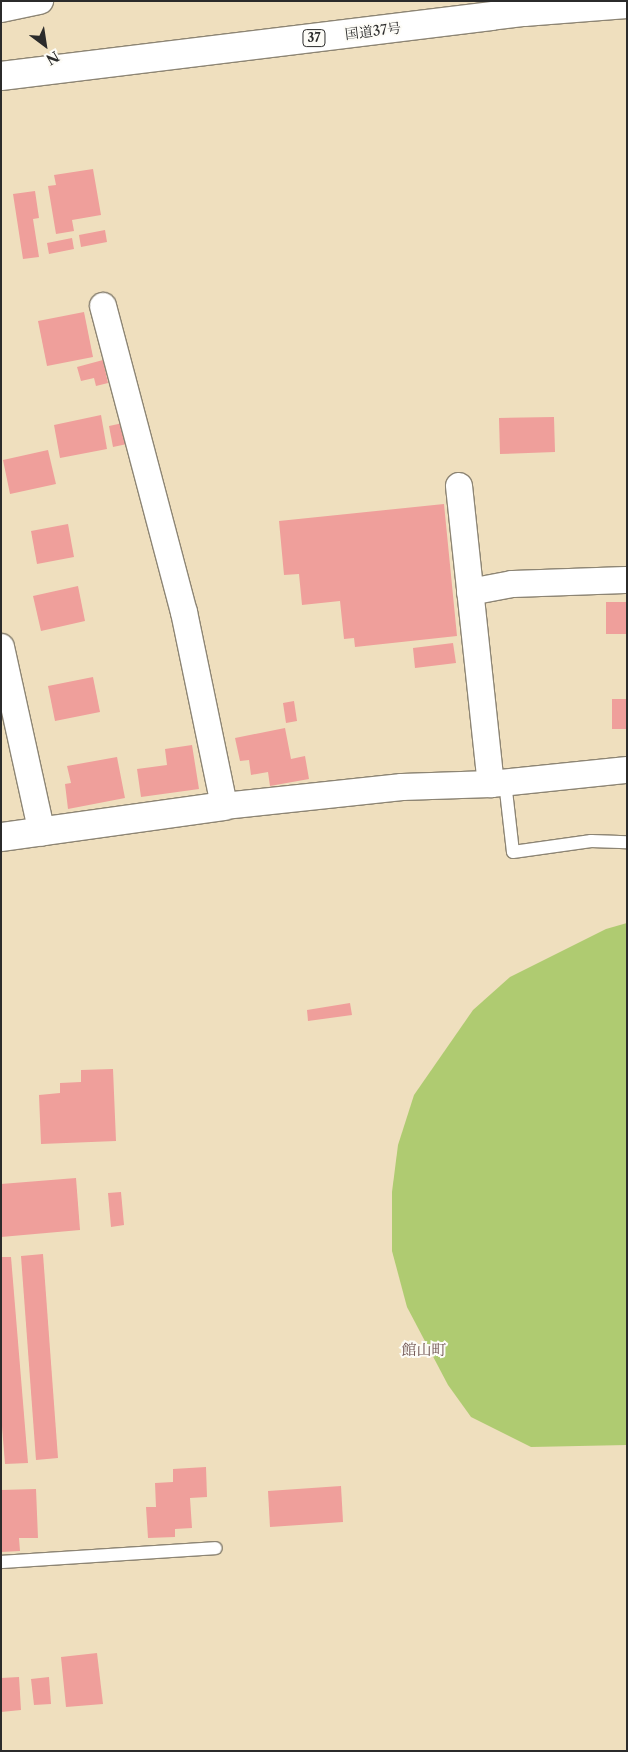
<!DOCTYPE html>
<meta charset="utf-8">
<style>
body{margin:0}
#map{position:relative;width:628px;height:1752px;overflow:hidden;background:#efdfbe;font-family:"Libre Caslon Text","Noto Serif JP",serif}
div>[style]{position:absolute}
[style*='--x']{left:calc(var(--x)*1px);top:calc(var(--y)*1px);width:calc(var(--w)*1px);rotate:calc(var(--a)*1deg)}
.green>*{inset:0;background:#afcb71}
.building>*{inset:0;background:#ef9f9b}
.roads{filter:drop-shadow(1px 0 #8d8574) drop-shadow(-1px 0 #8d8574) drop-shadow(0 1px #8d8574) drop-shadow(0 -1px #8d8574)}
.service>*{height:12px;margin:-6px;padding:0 6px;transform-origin:6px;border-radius:6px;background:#fff}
.minor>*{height:26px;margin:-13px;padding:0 13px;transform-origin:13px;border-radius:13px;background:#fff}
.tertiary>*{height:28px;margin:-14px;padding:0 14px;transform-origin:14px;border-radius:14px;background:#fff}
.trunk>*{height:28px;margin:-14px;padding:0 14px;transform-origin:14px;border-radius:14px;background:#fff}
span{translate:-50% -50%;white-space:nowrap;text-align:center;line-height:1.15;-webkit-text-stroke:4px #fdfcf7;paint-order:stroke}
.shield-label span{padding:1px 4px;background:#fdfcf7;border:1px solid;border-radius:4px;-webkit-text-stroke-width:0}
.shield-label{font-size:12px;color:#2b2b2b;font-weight:700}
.street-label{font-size:14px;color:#2b2b2b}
.neighbourhood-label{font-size:15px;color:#705452}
.frame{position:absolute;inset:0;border:2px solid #2b2b2b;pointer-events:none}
.north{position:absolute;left:20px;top:20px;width:50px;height:50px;-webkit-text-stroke:4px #fdfcf7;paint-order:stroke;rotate:149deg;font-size:14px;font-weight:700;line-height:20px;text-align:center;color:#2b2b2b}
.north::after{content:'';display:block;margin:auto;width:18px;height:22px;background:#2b2b2b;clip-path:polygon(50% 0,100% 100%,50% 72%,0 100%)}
</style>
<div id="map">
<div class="green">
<i style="clip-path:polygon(627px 923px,627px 1445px,531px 1447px,471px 1417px,448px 1385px,407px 1307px,392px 1251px,392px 1192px,398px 1145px,414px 1095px,473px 1010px,510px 977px,606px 929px)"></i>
</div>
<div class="building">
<i style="clip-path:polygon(93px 169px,101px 215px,72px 220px,74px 231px,56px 234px,48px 186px,56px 185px,54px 175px)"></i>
<i style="clip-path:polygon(35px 191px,39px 218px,33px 219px,39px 257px,23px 259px,13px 194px)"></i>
<i style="clip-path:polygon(105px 230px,107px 242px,81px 247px,79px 235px)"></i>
<i style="clip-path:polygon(72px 238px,74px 249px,49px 254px,47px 243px)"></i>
<i style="clip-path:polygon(84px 312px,93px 357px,47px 366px,38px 321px)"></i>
<i style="clip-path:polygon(103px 360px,108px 383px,96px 386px,94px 378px,81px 381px,77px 367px)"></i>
<i style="clip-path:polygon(101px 415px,107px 449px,60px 458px,54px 425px)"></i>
<i style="clip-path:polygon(554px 417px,555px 452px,500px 454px,499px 418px)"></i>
<i style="clip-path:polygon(123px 423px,127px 444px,113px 447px,109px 426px)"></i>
<i style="clip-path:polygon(48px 450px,56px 484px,10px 494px,3px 460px)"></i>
<i style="clip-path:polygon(444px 504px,457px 636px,355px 647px,354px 638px,344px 639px,340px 601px,302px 605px,299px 574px,284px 575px,279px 521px)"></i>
<i style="clip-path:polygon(68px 524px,74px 557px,37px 564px,31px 531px)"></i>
<i style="clip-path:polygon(78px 586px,85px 621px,41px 631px,33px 596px)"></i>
<i style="clip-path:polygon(606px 602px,627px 602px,627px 634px,606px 634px)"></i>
<i style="clip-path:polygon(453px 643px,456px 663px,415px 668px,413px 648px)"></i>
<i style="clip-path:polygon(93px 677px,100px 712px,55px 721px,48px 686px)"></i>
<i style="clip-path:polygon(612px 699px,627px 699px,627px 729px,612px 729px)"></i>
<i style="clip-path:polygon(294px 701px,297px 721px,286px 723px,283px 703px)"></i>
<i style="clip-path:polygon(285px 728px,291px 759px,305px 756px,309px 779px,270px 786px,268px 772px,251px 775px,249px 760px,240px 761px,235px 738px)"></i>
<i style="clip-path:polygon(192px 745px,199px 789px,141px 797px,137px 769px,167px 765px,165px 749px)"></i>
<i style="clip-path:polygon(117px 757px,125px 798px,68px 809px,65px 784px,71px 783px,67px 766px)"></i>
<i style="clip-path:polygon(350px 1003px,352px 1015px,308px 1021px,307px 1010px)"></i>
<i style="clip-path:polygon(113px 1069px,116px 1141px,41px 1144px,39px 1095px,60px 1093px,60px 1083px,81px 1082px,81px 1070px)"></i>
<i style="clip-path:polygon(76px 1178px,80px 1230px,1px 1237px,1px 1184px)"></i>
<i style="clip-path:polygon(121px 1192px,124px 1225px,111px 1227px,108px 1193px)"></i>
<i style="clip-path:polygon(43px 1254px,58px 1458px,36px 1460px,21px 1256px)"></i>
<i style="clip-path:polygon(1px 1257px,11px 1257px,28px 1463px,5px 1464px,1px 1414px)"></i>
<i style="clip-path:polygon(206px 1467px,207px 1497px,190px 1498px,192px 1528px,175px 1529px,175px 1537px,148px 1538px,146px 1507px,156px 1507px,155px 1483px,173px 1482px,173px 1469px)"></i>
<i style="clip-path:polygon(341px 1486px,343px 1522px,270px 1527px,268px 1491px)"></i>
<i style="clip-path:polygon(36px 1489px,38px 1538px,19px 1538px,20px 1551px,1px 1552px,1px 1490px)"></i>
<i style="clip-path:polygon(97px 1653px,103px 1704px,66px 1707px,61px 1657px)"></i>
<i style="clip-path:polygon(19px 1677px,21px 1710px,1px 1712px,1px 1678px)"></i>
<i style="clip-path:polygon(49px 1677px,51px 1704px,34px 1705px,31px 1679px)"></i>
</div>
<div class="roads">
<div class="service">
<i style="--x:505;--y:782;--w:70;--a:83.5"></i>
<i style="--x:513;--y:852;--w:79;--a:-8"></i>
<i style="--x:591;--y:841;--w:36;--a:2"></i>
<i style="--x:1;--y:1562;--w:215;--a:-3.7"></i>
</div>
<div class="minor">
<i style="--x:1;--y:9;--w:40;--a:-12"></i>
<i style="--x:103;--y:306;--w:317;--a:75.2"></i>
<i style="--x:184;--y:612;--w:198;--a:78.3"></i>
<i style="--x:224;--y:806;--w:179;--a:-6.1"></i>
<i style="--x:402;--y:787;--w:89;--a:-1.9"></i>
<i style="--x:491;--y:784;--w:137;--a:-5.9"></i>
<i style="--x:459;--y:486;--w:300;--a:83.9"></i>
<i style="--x:470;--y:592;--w:43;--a:-10.8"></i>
<i style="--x:512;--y:584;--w:115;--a:-2"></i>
<i style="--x:1;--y:647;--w:190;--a:77.6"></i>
</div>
<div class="tertiary">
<i style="--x:1;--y:837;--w:225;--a:-7.9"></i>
</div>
<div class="trunk">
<i style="--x:1;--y:76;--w:527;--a:-6.98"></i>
<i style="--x:524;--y:12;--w:103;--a:-4.4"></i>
</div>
</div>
<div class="shield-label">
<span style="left:314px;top:38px">37</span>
</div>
<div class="street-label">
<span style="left:373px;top:31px;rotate:-7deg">国道37号</span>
</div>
<div class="neighbourhood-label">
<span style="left:424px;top:1350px">館山町</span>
</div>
<div class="frame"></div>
<div class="north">N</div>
</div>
